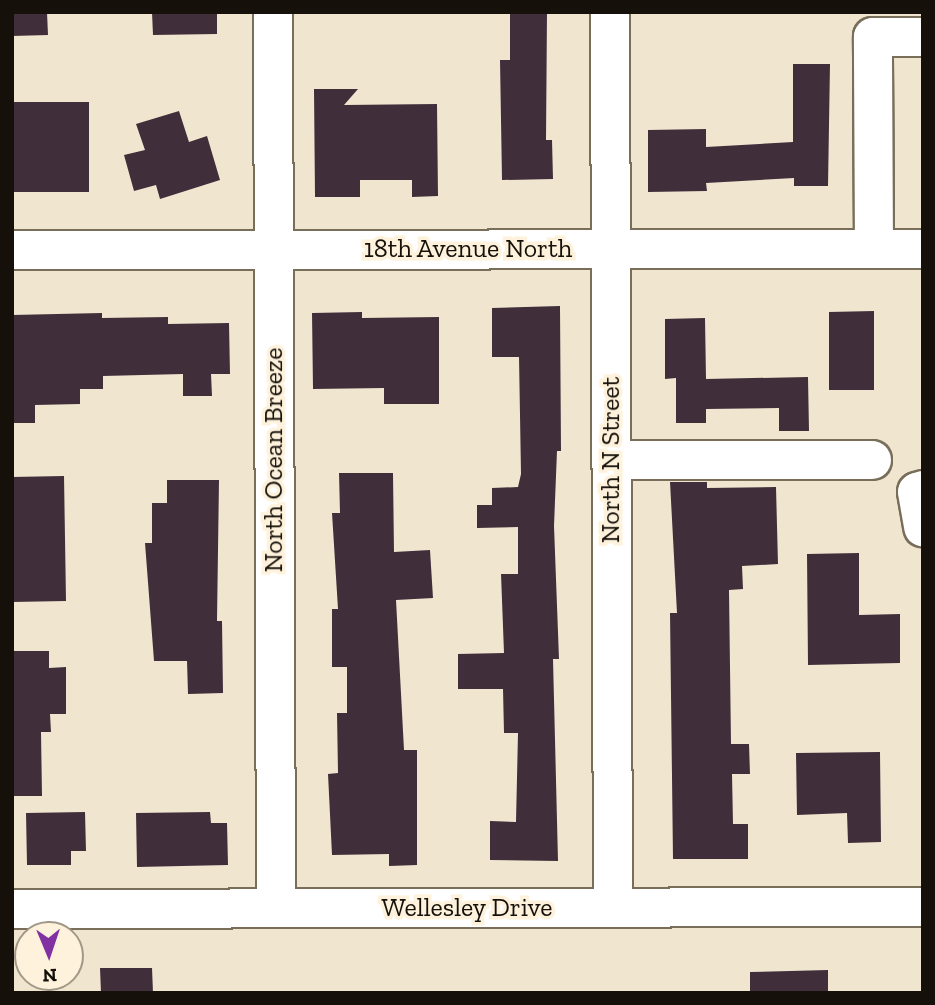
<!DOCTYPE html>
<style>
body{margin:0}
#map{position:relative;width:935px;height:1005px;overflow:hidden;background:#f0e5cf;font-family:"Zilla Slab",serif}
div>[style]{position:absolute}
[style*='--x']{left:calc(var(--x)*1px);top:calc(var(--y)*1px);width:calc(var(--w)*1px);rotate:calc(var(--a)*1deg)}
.building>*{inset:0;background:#402f3b}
.roads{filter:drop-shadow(2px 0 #786e5a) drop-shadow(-2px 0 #786e5a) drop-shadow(0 2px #786e5a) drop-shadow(0 -2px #786e5a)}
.minor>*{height:38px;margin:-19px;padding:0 19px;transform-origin:19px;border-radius:19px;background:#fff}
span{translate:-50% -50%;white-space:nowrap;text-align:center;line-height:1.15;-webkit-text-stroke:7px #fef2dc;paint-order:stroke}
.street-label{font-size:26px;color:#15110a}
.frame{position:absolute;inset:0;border:14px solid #15110a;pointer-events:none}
.north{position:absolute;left:14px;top:921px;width:70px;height:70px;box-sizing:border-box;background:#fef2dc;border:2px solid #a19888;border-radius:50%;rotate:178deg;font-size:19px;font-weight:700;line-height:28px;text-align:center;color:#15110a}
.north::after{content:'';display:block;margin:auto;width:24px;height:32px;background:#8131a1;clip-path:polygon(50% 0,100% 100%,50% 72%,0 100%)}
</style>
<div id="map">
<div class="building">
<i style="clip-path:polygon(12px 12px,47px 12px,48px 35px,12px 36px)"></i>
<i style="clip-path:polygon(152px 12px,217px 12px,217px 34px,153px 35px)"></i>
<i style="clip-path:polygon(510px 12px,547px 12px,546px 140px,552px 140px,553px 179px,502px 180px,500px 60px,510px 60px)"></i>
<i style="clip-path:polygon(793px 64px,830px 64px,828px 186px,794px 186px,794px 178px,706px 183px,707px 191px,648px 192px,648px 130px,706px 129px,706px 147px,793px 142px)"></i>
<i style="clip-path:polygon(314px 89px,358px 89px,344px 105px,437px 104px,438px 196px,412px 197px,412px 180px,360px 180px,360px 197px,315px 197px)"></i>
<i style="clip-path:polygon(12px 102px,89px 102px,89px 192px,12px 192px)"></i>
<i style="clip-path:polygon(179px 111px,189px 142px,207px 136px,220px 180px,160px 199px,156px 185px,134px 191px,124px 155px,145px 150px,136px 124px)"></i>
<i style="clip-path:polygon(560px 306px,561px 451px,557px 451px,554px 526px,559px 659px,553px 659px,558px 861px,490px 860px,490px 821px,516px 822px,518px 733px,504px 733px,503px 689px,458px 689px,458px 654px,504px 653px,501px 574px,518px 574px,518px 527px,477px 528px,477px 505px,492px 505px,492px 488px,518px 487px,521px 474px,519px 357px,492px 357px,492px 308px)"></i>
<i style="clip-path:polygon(874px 311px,874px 390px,829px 390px,829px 312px)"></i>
<i style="clip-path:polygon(362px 312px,362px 318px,439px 317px,439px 404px,384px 404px,384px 388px,313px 389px,312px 313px)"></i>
<i style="clip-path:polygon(102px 313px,102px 318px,168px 317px,168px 324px,229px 323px,230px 374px,211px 374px,212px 396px,183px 396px,183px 374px,103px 376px,103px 389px,80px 389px,80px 404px,35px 405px,35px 423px,12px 423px,12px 315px)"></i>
<i style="clip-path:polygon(705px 318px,706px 379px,808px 377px,809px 431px,779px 431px,779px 408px,706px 409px,706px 423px,676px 423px,676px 378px,665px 379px,665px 319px)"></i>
<i style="clip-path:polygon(339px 473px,393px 473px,394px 552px,430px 550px,433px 598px,396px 600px,404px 750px,417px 750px,417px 865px,389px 866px,389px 854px,332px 855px,328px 774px,338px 773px,337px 713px,347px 713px,347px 667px,332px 667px,332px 609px,338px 609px,332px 513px,340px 513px)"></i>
<i style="clip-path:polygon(64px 476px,66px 601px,12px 602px,12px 477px)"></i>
<i style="clip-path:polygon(167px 480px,219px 480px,217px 621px,222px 621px,223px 693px,188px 694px,187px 661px,154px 661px,145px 543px,152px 543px,152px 503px,167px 503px)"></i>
<i style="clip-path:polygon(670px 482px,707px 482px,707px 488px,776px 487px,778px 564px,742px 566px,743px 589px,729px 590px,731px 744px,749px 744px,750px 774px,732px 774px,733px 824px,748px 824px,748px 859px,673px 859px,670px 613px,677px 613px)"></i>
<i style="clip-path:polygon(859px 553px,859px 615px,900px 614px,900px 663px,808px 665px,807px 554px)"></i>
<i style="clip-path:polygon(12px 651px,49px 651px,49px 668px,66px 667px,66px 714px,50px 714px,51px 732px,41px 732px,42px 796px,12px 796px)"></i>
<i style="clip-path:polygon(880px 752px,881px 842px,848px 843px,847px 813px,797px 815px,796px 753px)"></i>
<i style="clip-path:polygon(85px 812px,86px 851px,71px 851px,71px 865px,27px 865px,26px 813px)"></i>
<i style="clip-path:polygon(210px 812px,211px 823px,227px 823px,228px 865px,137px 867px,136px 813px)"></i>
<i style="clip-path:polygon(100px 968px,152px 968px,153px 993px,101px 993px)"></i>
<i style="clip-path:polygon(828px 970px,828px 993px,750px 993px,750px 972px)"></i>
</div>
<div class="roads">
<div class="minor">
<i style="--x:273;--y:12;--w:896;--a:89.81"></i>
<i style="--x:610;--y:12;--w:895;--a:89.81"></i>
<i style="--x:874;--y:249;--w:212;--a:-90.3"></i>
<i style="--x:873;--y:37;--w:50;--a:0"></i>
<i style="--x:12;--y:250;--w:911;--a:-0.06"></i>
<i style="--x:611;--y:460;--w:261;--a:0"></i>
<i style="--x:923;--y:490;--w:6;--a:162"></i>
<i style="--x:917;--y:492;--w:36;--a:80"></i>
<i style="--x:12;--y:909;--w:911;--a:-0.13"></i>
</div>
</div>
<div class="street-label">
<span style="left:468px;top:249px">18th Avenue North</span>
<span style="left:274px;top:460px;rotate:-90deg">North Ocean Breeze</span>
<span style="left:611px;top:460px;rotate:-90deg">North N Street</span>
<span style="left:467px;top:908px">Wellesley Drive</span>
</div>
<div class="frame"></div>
<div class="north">N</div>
</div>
